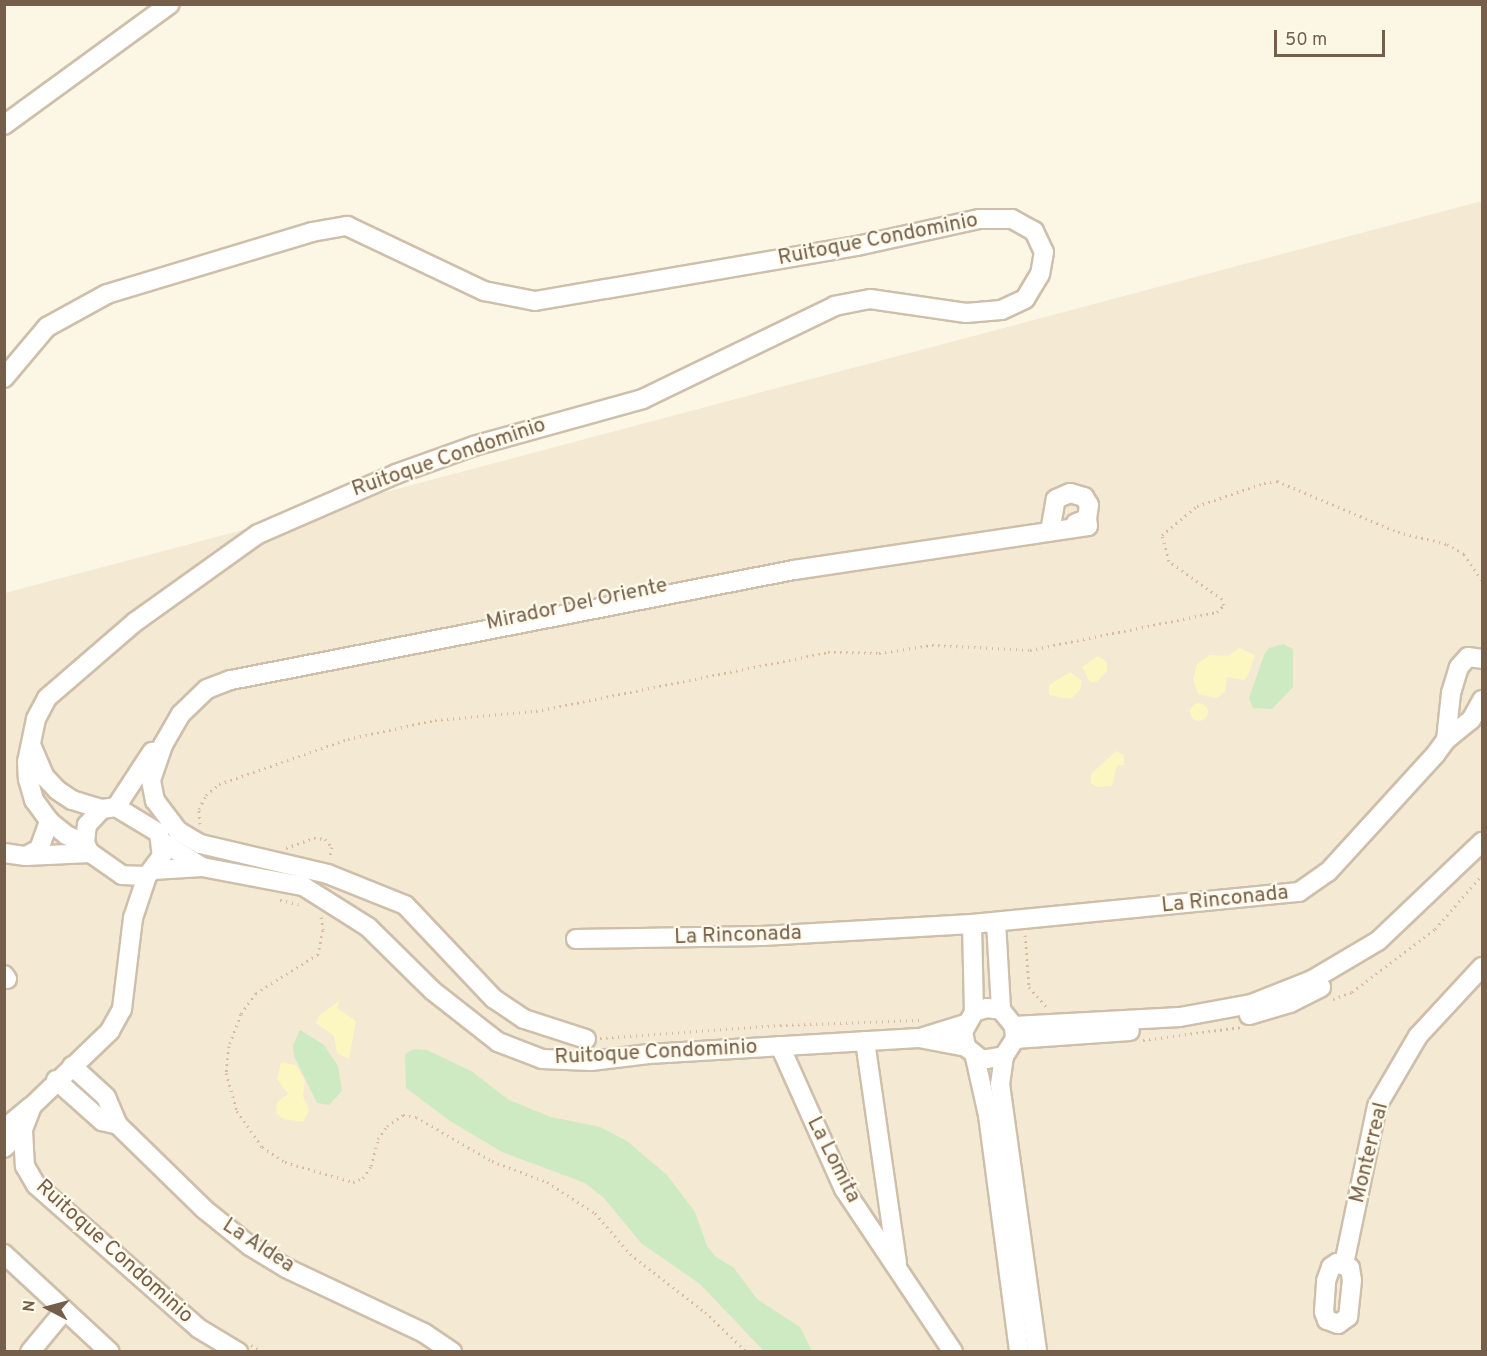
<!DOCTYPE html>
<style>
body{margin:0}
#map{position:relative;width:1487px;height:1356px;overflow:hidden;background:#fcf6e5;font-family:Overpass,sans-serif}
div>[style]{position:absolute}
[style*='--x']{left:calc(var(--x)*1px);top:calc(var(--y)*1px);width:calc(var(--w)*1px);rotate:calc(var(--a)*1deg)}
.residential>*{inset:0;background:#f4e9d3}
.green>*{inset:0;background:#ceeac3}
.sand>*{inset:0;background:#fcf6c0}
.round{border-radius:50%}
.path>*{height:3px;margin-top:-1.5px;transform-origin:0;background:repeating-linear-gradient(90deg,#d7bc9f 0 1.5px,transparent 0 6px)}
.roads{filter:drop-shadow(2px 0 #cebfab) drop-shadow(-2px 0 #cebfab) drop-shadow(0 2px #cebfab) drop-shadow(0 -2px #cebfab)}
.minor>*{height:18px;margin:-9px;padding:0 9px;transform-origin:9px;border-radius:9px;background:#fff}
span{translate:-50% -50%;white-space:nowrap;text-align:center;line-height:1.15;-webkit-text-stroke:4.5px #fffaeb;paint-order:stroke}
.street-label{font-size:21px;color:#755f4a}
.frame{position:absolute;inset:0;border:6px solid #755f4a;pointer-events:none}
.north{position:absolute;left:18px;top:1278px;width:60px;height:60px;-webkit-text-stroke:4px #fffaeb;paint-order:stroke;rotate:276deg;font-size:16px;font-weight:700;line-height:24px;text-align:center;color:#755f4a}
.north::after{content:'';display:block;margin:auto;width:21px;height:27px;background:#755f4a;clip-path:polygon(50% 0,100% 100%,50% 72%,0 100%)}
.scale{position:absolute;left:1274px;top:30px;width:111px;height:27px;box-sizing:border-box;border:3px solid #755f4a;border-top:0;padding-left:8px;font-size:18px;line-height:21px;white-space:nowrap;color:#755f4a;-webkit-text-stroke:4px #fffaeb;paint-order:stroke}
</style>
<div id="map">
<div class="residential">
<i style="clip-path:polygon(1482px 201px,1482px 1351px,5px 1352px,5px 593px)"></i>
</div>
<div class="green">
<i style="clip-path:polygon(1283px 644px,1293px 649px,1293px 687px,1272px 709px,1253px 708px,1249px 698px,1264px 655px,1269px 648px)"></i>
<i style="clip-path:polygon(300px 1030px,324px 1045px,338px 1066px,342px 1091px,329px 1105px,317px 1103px,294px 1056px,293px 1045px)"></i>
<i style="clip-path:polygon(414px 1049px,427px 1050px,471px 1071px,509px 1100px,551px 1117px,600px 1127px,627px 1141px,667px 1175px,695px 1212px,707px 1246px,716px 1257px,734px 1268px,757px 1299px,800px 1327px,812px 1351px,763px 1350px,700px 1284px,641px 1243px,604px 1198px,585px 1183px,502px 1152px,450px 1121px,406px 1088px,405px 1054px)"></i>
</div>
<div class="sand">
<i style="clip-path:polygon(1239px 648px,1255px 655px,1248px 676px,1244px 680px,1227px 677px,1225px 692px,1217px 698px,1198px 694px,1193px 680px,1197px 664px,1210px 655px,1228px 656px)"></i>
<i style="clip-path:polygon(1098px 656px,1107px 662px,1107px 671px,1097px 682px,1090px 682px,1082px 667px)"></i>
<i style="clip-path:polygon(1070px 672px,1082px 681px,1080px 690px,1071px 699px,1049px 695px,1049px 685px)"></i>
<i class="round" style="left:1190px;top:703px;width:18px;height:18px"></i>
<i style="clip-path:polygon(1116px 751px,1124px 755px,1124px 765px,1117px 766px,1112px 786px,1097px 787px,1091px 783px,1091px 774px)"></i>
<i style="clip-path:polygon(340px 1000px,337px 1008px,356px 1021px,349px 1059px,337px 1053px,334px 1036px,316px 1023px,319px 1016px)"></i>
<i style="clip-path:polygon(281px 1062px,296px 1065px,305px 1081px,303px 1096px,309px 1110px,303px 1122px,283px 1119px,276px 1113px,277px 1102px,288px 1094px,277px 1079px)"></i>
</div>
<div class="path">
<i style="--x:200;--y:824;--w:15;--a:-94"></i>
<i style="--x:199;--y:809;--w:16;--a:-63"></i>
<i style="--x:206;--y:795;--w:17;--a:-40"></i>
<i style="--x:219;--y:784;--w:137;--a:-19.2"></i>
<i style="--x:348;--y:739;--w:89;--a:-12.3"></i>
<i style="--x:435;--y:720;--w:101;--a:-5.1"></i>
<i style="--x:536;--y:711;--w:298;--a:-11.4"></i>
<i style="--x:828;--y:652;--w:51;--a:1.1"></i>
<i style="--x:879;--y:653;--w:54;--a:-8.6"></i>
<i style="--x:932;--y:645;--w:98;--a:2.9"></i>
<i style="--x:1030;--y:650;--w:191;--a:-11.5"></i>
<i style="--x:1217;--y:612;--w:10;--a:-45"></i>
<i style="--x:1224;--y:605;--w:6;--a:-108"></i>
<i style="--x:1222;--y:599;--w:65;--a:-144.4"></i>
<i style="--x:1169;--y:561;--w:27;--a:-105"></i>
<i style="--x:1162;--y:535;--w:45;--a:-39.6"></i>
<i style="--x:1197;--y:506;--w:71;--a:-18.9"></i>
<i style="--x:1264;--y:483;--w:13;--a:-9"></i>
<i style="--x:1277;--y:481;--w:131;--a:22.9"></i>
<i style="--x:1398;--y:532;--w:50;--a:13.8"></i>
<i style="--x:1447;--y:544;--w:20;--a:30"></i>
<i style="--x:1464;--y:554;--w:32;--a:56"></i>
<i style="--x:286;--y:848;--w:30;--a:-20"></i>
<i style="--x:314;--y:838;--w:11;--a:5"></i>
<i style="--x:325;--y:839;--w:11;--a:49"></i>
<i style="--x:332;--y:847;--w:11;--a:100"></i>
<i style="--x:280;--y:900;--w:19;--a:12"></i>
<i style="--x:321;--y:917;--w:13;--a:81"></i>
<i style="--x:323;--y:930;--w:25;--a:102"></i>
<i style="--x:318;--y:954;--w:73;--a:147.8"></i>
<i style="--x:256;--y:993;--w:26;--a:126"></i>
<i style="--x:241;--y:1014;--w:34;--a:111"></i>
<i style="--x:229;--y:1046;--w:27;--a:96"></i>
<i style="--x:226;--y:1073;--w:40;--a:74"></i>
<i style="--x:237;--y:1111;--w:44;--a:55.2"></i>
<i style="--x:262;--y:1147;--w:27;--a:33"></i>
<i style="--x:285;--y:1162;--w:71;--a:16.4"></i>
<i style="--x:353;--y:1182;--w:11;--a:-22"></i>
<i style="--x:363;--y:1178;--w:14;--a:-56"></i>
<i style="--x:371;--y:1166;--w:28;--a:-75"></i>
<i style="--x:378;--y:1139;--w:16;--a:-55"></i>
<i style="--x:387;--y:1126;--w:19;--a:-35"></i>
<i style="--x:403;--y:1115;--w:13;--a:9"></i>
<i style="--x:416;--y:1117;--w:88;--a:30.1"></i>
<i style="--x:492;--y:1161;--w:59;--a:20.9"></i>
<i style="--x:547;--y:1182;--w:57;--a:32.9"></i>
<i style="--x:595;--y:1213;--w:54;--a:49.5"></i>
<i style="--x:630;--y:1254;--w:95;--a:37.7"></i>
<i style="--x:705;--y:1312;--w:58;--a:43.6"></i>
<i style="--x:1025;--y:935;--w:52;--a:85.6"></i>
<i style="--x:1029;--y:987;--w:28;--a:49"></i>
<i style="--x:1333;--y:999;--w:20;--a:-20"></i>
<i style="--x:1352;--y:992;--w:104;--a:-37.2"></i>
<i style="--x:1435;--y:929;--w:72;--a:-49"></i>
<i style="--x:600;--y:1038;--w:180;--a:-4.1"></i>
<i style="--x:780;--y:1025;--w:140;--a:-2"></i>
<i style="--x:1143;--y:1040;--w:99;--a:-7.6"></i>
<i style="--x:251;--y:1345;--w:14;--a:30"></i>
</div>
<div class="roads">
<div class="minor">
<i style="--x:4;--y:125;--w:205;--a:-36.1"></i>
<i style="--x:4;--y:378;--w:67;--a:-49.9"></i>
<i style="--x:47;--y:327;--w:68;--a:-28.8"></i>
<i style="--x:107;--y:294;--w:214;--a:-16.8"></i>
<i style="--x:312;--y:232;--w:36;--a:-10"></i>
<i style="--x:347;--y:226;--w:152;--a:25.4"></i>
<i style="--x:484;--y:291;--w:52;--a:11.1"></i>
<i style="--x:535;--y:301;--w:327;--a:-9.7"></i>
<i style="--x:857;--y:246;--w:125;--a:-12.5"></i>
<i style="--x:979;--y:219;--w:33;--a:0"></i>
<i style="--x:1012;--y:219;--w:25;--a:29"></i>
<i style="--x:1034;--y:231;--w:23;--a:65"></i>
<i style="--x:1044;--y:252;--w:22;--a:100"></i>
<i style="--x:1040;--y:274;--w:29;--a:121"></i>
<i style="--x:1025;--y:299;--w:26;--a:155"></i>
<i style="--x:1001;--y:310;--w:35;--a:175"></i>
<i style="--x:966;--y:313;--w:97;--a:-171.7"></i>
<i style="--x:870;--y:299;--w:36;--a:169"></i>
<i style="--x:835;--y:306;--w:213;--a:154.2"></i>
<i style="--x:643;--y:399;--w:175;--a:164.5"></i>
<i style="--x:474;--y:446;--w:83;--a:160.3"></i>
<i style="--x:396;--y:474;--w:150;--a:156.5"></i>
<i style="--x:258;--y:534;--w:151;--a:144.4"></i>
<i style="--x:135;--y:622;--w:116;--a:139.2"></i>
<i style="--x:47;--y:698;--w:24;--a:118"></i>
<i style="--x:36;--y:719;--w:44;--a:101.8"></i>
<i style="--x:27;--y:762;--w:17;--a:87"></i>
<i style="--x:28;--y:779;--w:22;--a:74"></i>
<i style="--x:34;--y:800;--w:26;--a:54"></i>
<i style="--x:49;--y:821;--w:22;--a:39"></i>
<i style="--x:66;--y:835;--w:21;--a:23"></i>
<i style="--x:1051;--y:526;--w:27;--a:-80"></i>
<i style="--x:1056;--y:499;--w:15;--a:-23"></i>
<i style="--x:1070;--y:493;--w:15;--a:16"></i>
<i style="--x:1084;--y:497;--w:9;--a:58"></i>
<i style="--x:1089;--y:505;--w:14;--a:98"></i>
<i style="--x:1087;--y:519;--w:12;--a:160"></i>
<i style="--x:1446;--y:740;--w:32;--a:-39"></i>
<i style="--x:1471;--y:720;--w:23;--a:-61"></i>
<i style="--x:32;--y:747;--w:33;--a:67"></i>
<i style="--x:45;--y:777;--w:18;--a:47"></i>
<i style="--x:57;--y:790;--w:18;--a:34"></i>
<i style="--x:72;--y:800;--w:31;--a:17"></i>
<i style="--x:116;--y:807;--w:66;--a:-56.8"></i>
<i style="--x:116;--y:807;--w:50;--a:31.2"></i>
<i style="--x:159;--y:833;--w:23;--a:83"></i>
<i style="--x:162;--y:856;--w:25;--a:127"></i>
<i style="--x:147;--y:876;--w:25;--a:-178"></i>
<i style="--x:122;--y:875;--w:39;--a:-145"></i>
<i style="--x:90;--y:853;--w:11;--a:-117"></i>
<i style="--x:85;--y:843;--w:18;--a:-84"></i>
<i style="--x:87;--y:825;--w:22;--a:-47"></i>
<i style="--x:102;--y:809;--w:14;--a:-8"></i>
<i style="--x:163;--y:842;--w:46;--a:32.7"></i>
<i style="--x:4;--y:853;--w:22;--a:8"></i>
<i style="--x:26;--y:856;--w:64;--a:-2.7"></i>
<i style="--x:26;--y:856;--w:15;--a:-28"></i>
<i style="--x:39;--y:849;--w:30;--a:-70"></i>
<i style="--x:153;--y:870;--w:49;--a:-3.5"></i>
<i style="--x:202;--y:867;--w:103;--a:10.7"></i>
<i style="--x:303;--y:886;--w:77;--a:32.2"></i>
<i style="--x:368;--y:927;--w:91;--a:44.6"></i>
<i style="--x:433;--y:991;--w:83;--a:38.1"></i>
<i style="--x:498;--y:1042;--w:47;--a:21.1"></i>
<i style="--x:542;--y:1059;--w:49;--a:2.3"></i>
<i style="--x:591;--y:1061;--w:58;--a:-6.9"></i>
<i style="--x:649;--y:1054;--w:270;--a:-3.4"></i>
<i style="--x:919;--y:1038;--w:48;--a:10.8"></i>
<i style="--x:147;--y:876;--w:44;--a:108.4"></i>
<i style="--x:133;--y:918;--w:92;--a:96.9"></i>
<i style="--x:122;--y:1009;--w:25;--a:119"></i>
<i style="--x:110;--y:1031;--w:108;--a:136.1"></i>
<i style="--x:32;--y:1106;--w:26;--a:111"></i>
<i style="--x:23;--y:1130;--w:36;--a:87"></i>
<i style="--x:25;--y:1166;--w:22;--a:60"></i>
<i style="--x:36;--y:1185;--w:216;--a:41.4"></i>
<i style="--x:198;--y:1328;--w:47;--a:31"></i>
<i style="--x:996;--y:922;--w:88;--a:86.7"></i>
<i style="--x:972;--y:924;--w:88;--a:88.7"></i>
<i style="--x:576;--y:939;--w:186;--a:-0.9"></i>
<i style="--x:762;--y:936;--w:210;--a:-3.3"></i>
<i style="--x:972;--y:924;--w:329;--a:-5.6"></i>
<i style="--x:1299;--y:892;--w:35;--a:-35"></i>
<i style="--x:1328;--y:872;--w:159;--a:-47.6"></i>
<i style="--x:1435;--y:755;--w:19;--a:-54"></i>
<i style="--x:1446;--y:740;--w:47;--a:-83.9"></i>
<i style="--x:1451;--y:693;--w:27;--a:-73"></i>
<i style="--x:1459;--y:667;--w:13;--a:-48"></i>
<i style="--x:1468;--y:657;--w:14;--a:8"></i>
<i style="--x:4;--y:975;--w:5;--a:53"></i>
<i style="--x:1249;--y:1015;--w:43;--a:-16.3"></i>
<i style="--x:1290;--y:1003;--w:35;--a:-27"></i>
<i style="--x:1014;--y:1026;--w:166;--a:-3.1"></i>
<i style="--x:1180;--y:1017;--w:72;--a:-10.4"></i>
<i style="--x:1251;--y:1004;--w:66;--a:-21.5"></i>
<i style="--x:1312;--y:980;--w:77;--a:-30.6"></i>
<i style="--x:1378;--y:941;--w:144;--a:-43.6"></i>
<i style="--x:920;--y:1038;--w:47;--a:-17.3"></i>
<i style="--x:586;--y:1039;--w:65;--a:-162.1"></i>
<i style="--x:524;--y:1019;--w:36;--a:-146"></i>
<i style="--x:494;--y:999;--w:129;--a:-133.4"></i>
<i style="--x:405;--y:905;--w:83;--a:-158.1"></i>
<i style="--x:328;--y:874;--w:131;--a:-166.8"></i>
<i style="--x:200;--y:844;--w:26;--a:-149"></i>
<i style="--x:178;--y:831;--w:38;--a:-127"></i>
<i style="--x:155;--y:801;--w:21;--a:-101"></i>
<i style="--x:151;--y:780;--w:37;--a:-71"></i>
<i style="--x:163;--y:745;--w:36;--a:-60"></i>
<i style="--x:181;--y:714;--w:36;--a:-44"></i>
<i style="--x:207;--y:689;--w:26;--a:-21"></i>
<i style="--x:231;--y:680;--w:574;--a:-11.06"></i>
<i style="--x:794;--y:570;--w:297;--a:-8.5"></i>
<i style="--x:1088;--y:526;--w:7;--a:-98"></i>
<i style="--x:1015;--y:1039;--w:115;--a:-4"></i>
<i style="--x:865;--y:1041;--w:224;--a:81.8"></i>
<i style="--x:780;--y:1046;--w:157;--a:65.9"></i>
<i style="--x:844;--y:1189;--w:196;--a:56.2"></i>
<i style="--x:1004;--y:1056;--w:22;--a:170"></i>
<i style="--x:982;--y:1060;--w:21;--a:-141"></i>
<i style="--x:966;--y:1047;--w:15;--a:-101"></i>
<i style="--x:963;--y:1032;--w:23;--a:-61"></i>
<i style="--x:974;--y:1012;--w:14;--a:-17"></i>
<i style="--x:987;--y:1008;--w:14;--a:8"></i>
<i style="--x:1001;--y:1010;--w:21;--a:51"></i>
<i style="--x:1014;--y:1026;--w:13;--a:86"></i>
<i style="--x:1015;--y:1039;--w:20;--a:123"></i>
<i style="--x:1004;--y:1056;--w:28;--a:98"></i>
<i style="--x:1000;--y:1084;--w:271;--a:82.1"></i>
<i style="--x:975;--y:1057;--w:59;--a:77.4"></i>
<i style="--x:988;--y:1115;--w:239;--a:82.5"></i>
<i style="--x:72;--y:1066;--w:46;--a:42.4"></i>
<i style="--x:106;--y:1097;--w:30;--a:67"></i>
<i style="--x:118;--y:1125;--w:120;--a:44.3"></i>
<i style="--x:204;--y:1209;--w:59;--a:38.8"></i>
<i style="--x:250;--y:1246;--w:42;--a:31.4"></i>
<i style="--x:286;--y:1268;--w:153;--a:25.2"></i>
<i style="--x:424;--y:1333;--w:34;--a:34"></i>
<i style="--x:56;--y:1080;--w:62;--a:41.7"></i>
<i style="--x:102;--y:1121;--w:16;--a:14"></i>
<i style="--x:4;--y:1129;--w:34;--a:-40"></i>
<i style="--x:4;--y:1148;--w:26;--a:-43"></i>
<i style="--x:4;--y:1254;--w:144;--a:42.8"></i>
<i style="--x:1337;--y:1263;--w:14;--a:21"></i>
<i style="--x:1350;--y:1268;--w:12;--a:81"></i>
<i style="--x:1352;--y:1280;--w:37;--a:96"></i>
<i style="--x:1348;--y:1317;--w:12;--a:145"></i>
<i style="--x:1338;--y:1324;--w:12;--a:-160"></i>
<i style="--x:1327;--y:1320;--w:9;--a:-111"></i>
<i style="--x:1324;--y:1312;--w:31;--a:-86"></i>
<i style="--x:1326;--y:1281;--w:15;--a:-70"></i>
<i style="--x:1331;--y:1267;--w:7;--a:-34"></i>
<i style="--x:1344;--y:1264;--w:161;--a:-78.2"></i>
<i style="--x:1377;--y:1106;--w:81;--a:-59.6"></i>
<i style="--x:1418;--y:1036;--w:94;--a:-47.2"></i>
<i style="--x:30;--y:1352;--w:53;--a:-50.3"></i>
</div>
</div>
<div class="street-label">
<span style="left:878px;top:240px;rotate:-11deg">Ruitoque Condominio</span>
<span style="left:449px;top:458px;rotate:-19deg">Ruitoque Condominio</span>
<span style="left:577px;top:605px;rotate:-12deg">Mirador Del Oriente</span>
<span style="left:1225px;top:900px;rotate:-6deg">La Rinconada</span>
<span style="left:738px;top:936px;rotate:-2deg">La Rinconada</span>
<span style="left:656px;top:1053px;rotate:-3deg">Ruitoque Condominio</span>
<span style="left:1370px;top:1153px;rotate:-76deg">Monterreal</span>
<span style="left:833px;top:1160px;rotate:63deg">La Lomita</span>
<span style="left:258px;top:1246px;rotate:33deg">La Aldea</span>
<span style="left:114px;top:1252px;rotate:42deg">Ruitoque Condominio</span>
</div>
<div class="frame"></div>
<div class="north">N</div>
<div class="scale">50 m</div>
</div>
